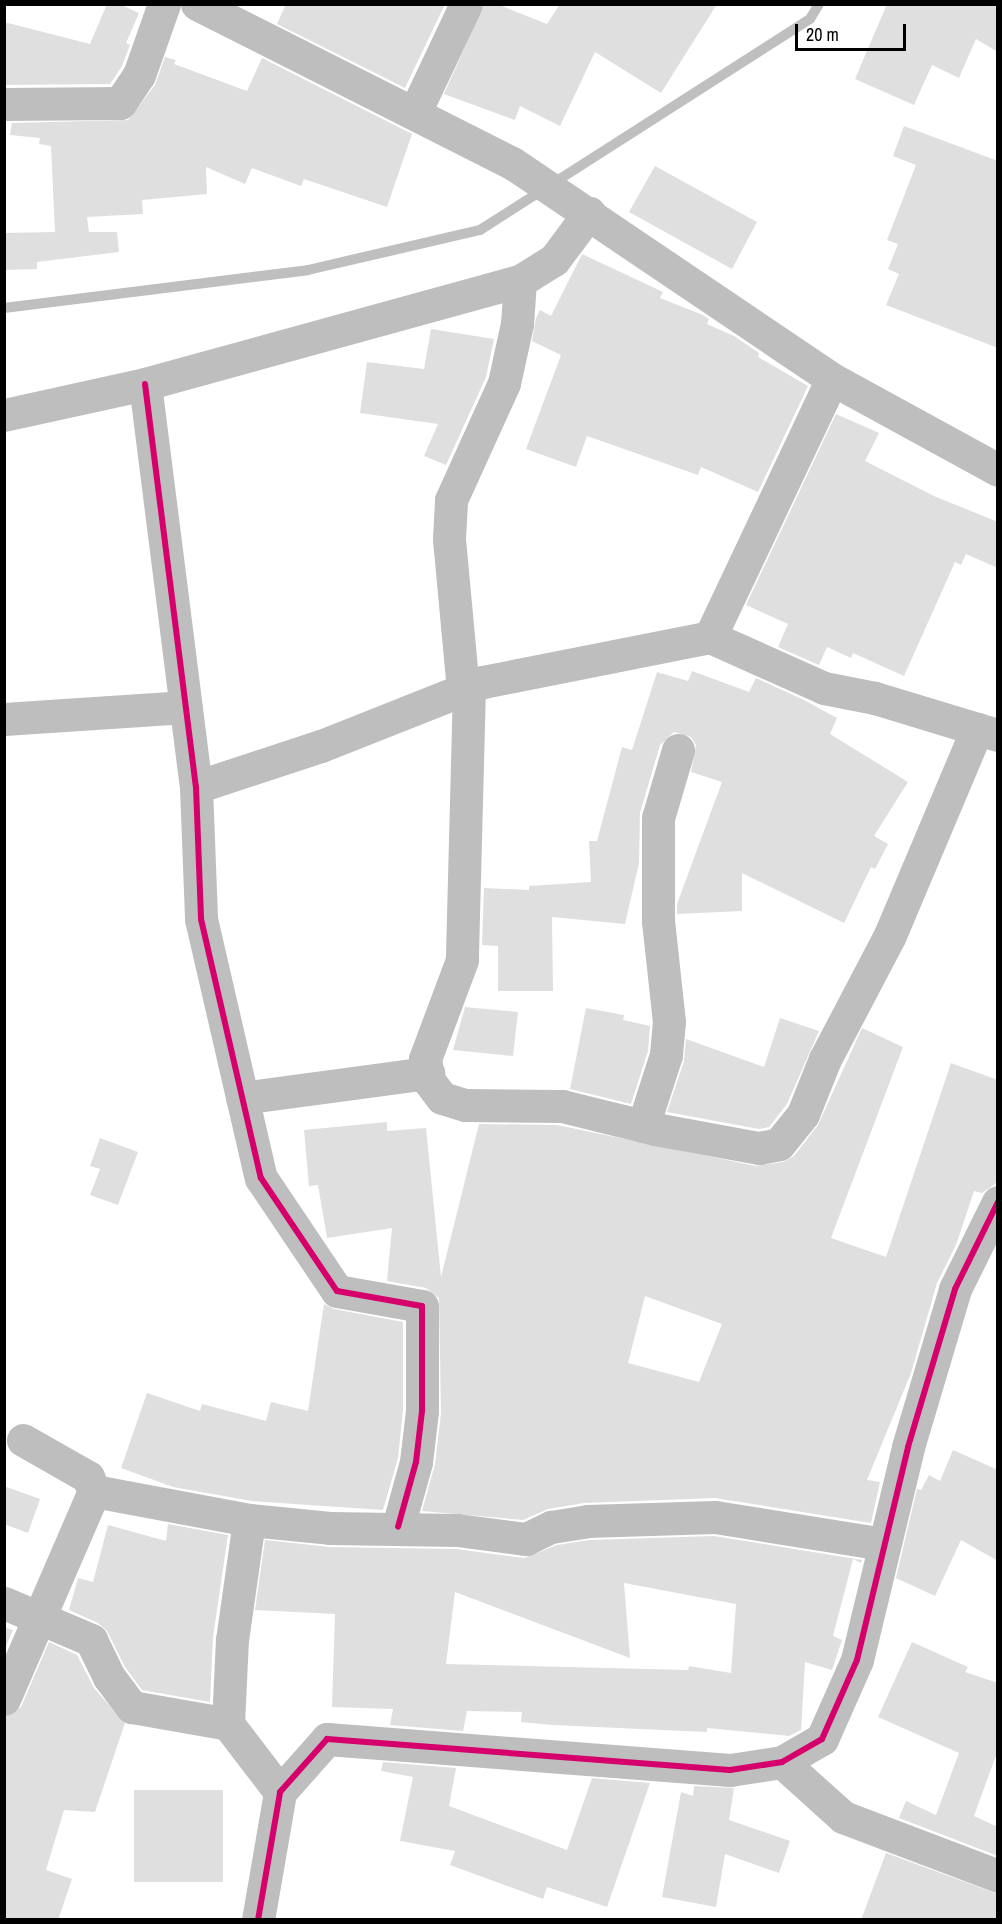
<!DOCTYPE html>
<style>
body{margin:0}
#map{position:relative;width:1002px;height:1924px;overflow:hidden;background:#fff;font-family:"Archivo Narrow",sans-serif}
div>[style]{position:absolute}
[style*='--x']{left:calc(var(--x)*1px);top:calc(var(--y)*1px);width:calc(var(--w)*1px);rotate:calc(var(--a)*1deg)}
.stream>*{height:10px;margin:-5px;padding:0 5px;transform-origin:5px;border-radius:5px;background:#bfbfbf}
.building>*{inset:0;background:#dfdfdf}
.minor>*{height:33px;margin:-16.5px;padding:0 16.5px;transform-origin:16.5px;border-radius:16.5px;background:#bebebe}
.tertiary>*{height:33px;margin:-16.5px;padding:0 16.5px;transform-origin:16.5px;border-radius:16.5px;background:#bebebe}
.cycleway>*{height:6px;margin:-3px;padding:0 3px;transform-origin:3px;border-radius:3px;background:#d6006c}
span{translate:-50% -50%;white-space:nowrap;text-align:center;line-height:1.15;-webkit-text-stroke:6px #fff;paint-order:stroke}
.frame{position:absolute;inset:0;border:6px solid #000;pointer-events:none}
.scale{position:absolute;left:795px;top:24px;width:111px;height:27px;box-sizing:border-box;border:3px solid #000;border-top:0;padding-left:8px;font-size:18px;line-height:21px;white-space:nowrap;color:#000;-webkit-text-stroke:4px #fff;paint-order:stroke}
</style>
<div id="map">
<div class="stream">
<i style="--x:4;--y:308;--w:306;--a:-7.1"></i>
<i style="--x:308;--y:270;--w:177;--a:-13.1"></i>
<i style="--x:480;--y:230;--w:392;--a:-32.6"></i>
<i style="--x:810;--y:19;--w:17;--a:-59"></i>
</div>
<div class="building">
<i style="clip-path:polygon(107px 4px,119px 4px,139px 13px,126px 43px,130px 45px,122px 66px,110px 84px,4px 85px,4px 22px,90px 44px)"></i>
<i style="clip-path:polygon(286px 4px,445px 4px,405px 88px,277px 24px)"></i>
<i style="clip-path:polygon(484px 4px,497px 4px,547px 24px,560px 4px,717px 4px,661px 93px,595px 52px,560px 126px,520px 106px,515px 120px,444px 94px)"></i>
<i style="clip-path:polygon(887px 4px,998px 4px,998px 52px,976px 39px,959px 78px,932px 65px,914px 105px,855px 79px)"></i>
<i style="clip-path:polygon(165px 57px,176px 60px,174px 64px,247px 91px,262px 58px,412px 134px,387px 207px,304px 179px,301px 186px,252px 168px,245px 184px,206px 167px,207px 194px,142px 200px,143px 214px,87px 217px,89px 232px,117px 232px,119px 252px,37px 262px,37px 269px,4px 270px,4px 233px,55px 232px,51px 146px,39px 144px,40px 138px,10px 135px,12px 123px,128px 120px,155px 85px)"></i>
<i style="clip-path:polygon(904px 126px,998px 161px,998px 348px,886px 305px,899px 274px,888px 269px,898px 244px,887px 240px,916px 165px,893px 156px)"></i>
<i style="clip-path:polygon(655px 166px,757px 222px,732px 269px,629px 212px)"></i>
<i style="clip-path:polygon(582px 254px,663px 292px,660px 298px,703px 315px,709px 319px,707px 324px,734px 336px,759px 353px,758px 357px,808px 386px,758px 492px,701px 467px,698px 475px,587px 436px,576px 467px,526px 449px,561px 355px,532px 341px,536px 318px,540px 310px,551px 316px)"></i>
<i style="clip-path:polygon(431px 329px,494px 339px,486px 377px,446px 465px,424px 456px,438px 424px,360px 413px,367px 362px,424px 369px)"></i>
<i style="clip-path:polygon(836px 414px,879px 433px,865px 461px,934px 496px,998px 522px,998px 568px,966px 554px,961px 565px,955px 562px,904px 676px,853px 653px,851px 658px,827px 647px,819px 665px,778px 647px,788px 624px,746px 605px)"></i>
<i style="clip-path:polygon(692px 671px,749px 692px,756px 678px,804px 700px,837px 718px,830px 734px,908px 782px,874px 836px,888px 844px,875px 869px,871px 867px,844px 923px,742px 873px,742px 911px,677px 914px,677px 904px,722px 782px,691px 772px,696px 745px,691px 737px,674px 732px,660px 745px,640px 813px,639px 863px,625px 924px,552px 917px,553px 991px,498px 991px,498px 946px,482px 945px,484px 888px,529px 890px,529px 886px,591px 882px,589px 841px,597px 841px,622px 747px,632px 750px,657px 672px,688px 681px)"></i>
<i style="clip-path:polygon(465px 1007px,518px 1012px,513px 1056px,453px 1050px)"></i>
<i style="clip-path:polygon(586px 1008px,624px 1015px,623px 1020px,650px 1026px,648px 1051px,631px 1104px,570px 1089px)"></i>
<i style="clip-path:polygon(780px 1018px,819px 1031px,787px 1104px,769px 1127px,759px 1129px,667px 1112px,684px 1061px,686px 1039px,764px 1067px)"></i>
<i style="clip-path:polygon(evenodd,862px 1028px,903px 1047px,831px 1238px,886px 1257px,951px 1063px,998px 1080px,998px 1177px,995px 1184px,982px 1193px,974px 1191px,956px 1245px,937px 1283px,911px 1373px,867px 1480px,880px 1482px,871px 1523px,715px 1498px,584px 1503px,548px 1509px,523px 1520px,422px 1511px,435px 1464px,441px 1413px,439px 1298px,426px 1288px,387px 1281px,392px 1228px,327px 1238px,318px 1185px,309px 1186px,304px 1130px,387px 1122px,387px 1131px,426px 1128px,441px 1277px,479px 1124px,557px 1125px,756px 1166px,783px 1162px,794px 1156px,818px 1125px,862px 1028px,645px 1296px,722px 1324px,699px 1382px,628px 1363px,645px 1296px)"></i>
<i style="clip-path:polygon(100px 1138px,138px 1152px,118px 1205px,90px 1195px,100px 1169px,90px 1166px)"></i>
<i style="clip-path:polygon(324px 1304px,334px 1309px,403px 1322px,403px 1410px,398px 1458px,383px 1510px,252px 1501px,173px 1487px,121px 1468px,147px 1393px,200px 1411px,202px 1404px,266px 1421px,271px 1402px,308px 1411px)"></i>
<i style="clip-path:polygon(953px 1450px,998px 1470px,998px 1561px,961px 1540px,935px 1596px,896px 1578px,917px 1489px,921px 1490px,929px 1475px,940px 1481px)"></i>
<i style="clip-path:polygon(4px 1486px,40px 1499px,28px 1533px,4px 1524px)"></i>
<i style="clip-path:polygon(168px 1524px,228px 1535px,213px 1637px,210px 1702px,142px 1690px,125px 1667px,107px 1631px,98px 1623px,69px 1610px,78px 1578px,93px 1582px,108px 1525px,166px 1541px)"></i>
<i style="clip-path:polygon(evenodd,714px 1536px,862px 1560px,861px 1563px,853px 1559px,833px 1636px,842px 1640px,832px 1670px,805px 1662px,801px 1730px,789px 1736px,707px 1728px,707px 1732px,553px 1725px,521px 1722px,522px 1712px,467px 1711px,463px 1731px,390px 1725px,393px 1709px,332px 1707px,335px 1614px,255px 1610px,265px 1540px,330px 1547px,456px 1549px,524px 1558px,557px 1545px,589px 1540px,714px 1536px,624px 1583px,736px 1604px,731px 1673px,689px 1666px,688px 1670px,446px 1664px,455px 1592px,630px 1658px,624px 1583px)"></i>
<i style="clip-path:polygon(4px 1627px,13px 1630px,4px 1651px)"></i>
<i style="clip-path:polygon(49px 1642px,77px 1655px,94px 1688px,125px 1723px,95px 1812px,64px 1810px,46px 1870px,72px 1879px,58px 1920px,4px 1920px,4px 1717px,21px 1707px)"></i>
<i style="clip-path:polygon(912px 1642px,968px 1667px,965px 1672px,998px 1683px,998px 1750px,974px 1816px,998px 1827px,998px 1856px,899px 1818px,906px 1801px,936px 1815px,959px 1753px,878px 1717px)"></i>
<i style="clip-path:polygon(383px 1762px,456px 1768px,449px 1806px,567px 1850px,592px 1778px,650px 1783px,607px 1907px,547px 1887px,543px 1899px,450px 1865px,455px 1851px,400px 1841px,413px 1777px,381px 1771px)"></i>
<i style="clip-path:polygon(694px 1786px,734px 1788px,729px 1820px,790px 1841px,779px 1873px,725px 1854px,716px 1907px,662px 1897px,681px 1792px,693px 1796px)"></i>
<i style="clip-path:polygon(134px 1790px,223px 1790px,223px 1882px,134px 1882px)"></i>
<i style="clip-path:polygon(886px 1853px,998px 1894px,998px 1920px,861px 1920px)"></i>
</div>
<div class="minor">
<i style="--x:4;--y:104;--w:116;--a:-0.5"></i>
<i style="--x:120;--y:103;--w:34;--a:-56"></i>
<i style="--x:139;--y:75;--w:75;--a:-70.6"></i>
<i style="--x:415;--y:112;--w:119;--a:-64.7"></i>
<i style="--x:145;--y:384;--w:406;--a:82.8"></i>
<i style="--x:196;--y:787;--w:132;--a:87.8"></i>
<i style="--x:201;--y:919;--w:266;--a:77"></i>
<i style="--x:261;--y:1178;--w:136;--a:56.1"></i>
<i style="--x:337;--y:1291;--w:86;--a:10"></i>
<i style="--x:422;--y:1306;--w:105;--a:90"></i>
<i style="--x:422;--y:1411;--w:51;--a:96.7"></i>
<i style="--x:416;--y:1462;--w:67;--a:105.5"></i>
<i style="--x:4;--y:415;--w:144;--a:-12.4"></i>
<i style="--x:145;--y:384;--w:389;--a:-15.4"></i>
<i style="--x:520;--y:281;--w:40;--a:-32"></i>
<i style="--x:554;--y:260;--w:59;--a:-53.3"></i>
<i style="--x:710;--y:637;--w:125;--a:24.1"></i>
<i style="--x:824;--y:688;--w:52;--a:11.1"></i>
<i style="--x:875;--y:698;--w:107;--a:16.9"></i>
<i style="--x:469;--y:687;--w:273;--a:91.5"></i>
<i style="--x:462;--y:960;--w:106;--a:110.5"></i>
<i style="--x:425;--y:1059;--w:22;--a:80"></i>
<i style="--x:429;--y:1081;--w:21;--a:53"></i>
<i style="--x:442;--y:1098;--w:24;--a:17"></i>
<i style="--x:465;--y:1105;--w:97;--a:0.6"></i>
<i style="--x:562;--y:1106;--w:96;--a:13.9"></i>
<i style="--x:655;--y:1129;--w:106;--a:10.4"></i>
<i style="--x:759;--y:1148;--w:20;--a:-11"></i>
<i style="--x:779;--y:1144;--w:38;--a:-51"></i>
<i style="--x:803;--y:1114;--w:59;--a:-68.2"></i>
<i style="--x:825;--y:1059;--w:140;--a:-62.3"></i>
<i style="--x:890;--y:935;--w:224;--a:-67.1"></i>
<i style="--x:977;--y:729;--w:22;--a:16"></i>
<i style="--x:463;--y:690;--w:152;--a:-95.3"></i>
<i style="--x:449;--y:539;--w:39;--a:-87"></i>
<i style="--x:451;--y:500;--w:128;--a:-65.6"></i>
<i style="--x:504;--y:383;--w:60;--a:-77.6"></i>
<i style="--x:517;--y:324;--w:43;--a:-86"></i>
<i style="--x:4;--y:719;--w:182;--a:-3.8"></i>
<i style="--x:196;--y:787;--w:132;--a:-18.2"></i>
<i style="--x:321;--y:746;--w:174;--a:-21.6"></i>
<i style="--x:483;--y:682;--w:231;--a:-11.2"></i>
<i style="--x:710;--y:637;--w:285;--a:-64.7"></i>
<i style="--x:242;--y:1098;--w:188;--a:-7.7"></i>
<i style="--x:643;--y:1126;--w:75;--a:-72.1"></i>
<i style="--x:666;--y:1055;--w:33;--a:-85"></i>
<i style="--x:669;--y:1022;--w:102;--a:-96.2"></i>
<i style="--x:658;--y:921;--w:103;--a:-90"></i>
<i style="--x:658;--y:818;--w:71;--a:-73.6"></i>
<i style="--x:23;--y:1440;--w:75;--a:29.6"></i>
<i style="--x:88;--y:1477;--w:15;--a:67"></i>
<i style="--x:94;--y:1491;--w:158;--a:10.6"></i>
<i style="--x:4;--y:1603;--w:95;--a:23"></i>
<i style="--x:91;--y:1640;--w:41;--a:64.1"></i>
<i style="--x:109;--y:1677;--w:38;--a:53"></i>
<i style="--x:132;--y:1707;--w:97;--a:10"></i>
<i style="--x:4;--y:1699;--w:227;--a:-66.6"></i>
<i style="--x:782;--y:1762;--w:82;--a:42"></i>
<i style="--x:843;--y:1817;--w:166;--a:20.8"></i>
<i style="--x:280;--y:1792;--w:86;--a:-127.4"></i>
<i style="--x:228;--y:1724;--w:84;--a:-87.3"></i>
<i style="--x:232;--y:1640;--w:121;--a:-81.9"></i>
<i style="--x:249;--y:1520;--w:81;--a:5.6"></i>
<i style="--x:330;--y:1528;--w:127;--a:0.9"></i>
<i style="--x:457;--y:1530;--w:70;--a:7.4"></i>
<i style="--x:526;--y:1539;--w:28;--a:-26"></i>
<i style="--x:551;--y:1527;--w:36;--a:-9"></i>
<i style="--x:587;--y:1521;--w:128;--a:-1.8"></i>
<i style="--x:715;--y:1517;--w:170;--a:9.1"></i>
</div>
<div class="tertiary">
<i style="--x:197;--y:4;--w:353;--a:26.8"></i>
<i style="--x:512;--y:163;--w:386;--a:34"></i>
<i style="--x:832;--y:379;--w:189;--a:28.7"></i>
<i style="--x:258;--y:1920;--w:130;--a:-80.2"></i>
<i style="--x:280;--y:1792;--w:71;--a:-48.4"></i>
<i style="--x:327;--y:1739;--w:404;--a:4.4"></i>
<i style="--x:730;--y:1770;--w:53;--a:-8.7"></i>
<i style="--x:782;--y:1762;--w:46;--a:-29.9"></i>
<i style="--x:822;--y:1739;--w:86;--a:-66.1"></i>
<i style="--x:857;--y:1660;--w:219;--a:-76.5"></i>
<i style="--x:908;--y:1447;--w:165;--a:-73.4"></i>
<i style="--x:955;--y:1289;--w:97;--a:-63.7"></i>
</div>
<div class="cycleway">
<i style="--x:145;--y:384;--w:406;--a:82.8"></i>
<i style="--x:196;--y:787;--w:132;--a:87.8"></i>
<i style="--x:201;--y:919;--w:266;--a:77"></i>
<i style="--x:261;--y:1178;--w:136;--a:56.1"></i>
<i style="--x:337;--y:1291;--w:86;--a:10"></i>
<i style="--x:422;--y:1306;--w:105;--a:90"></i>
<i style="--x:422;--y:1411;--w:51;--a:96.7"></i>
<i style="--x:416;--y:1462;--w:67;--a:105.5"></i>
<i style="--x:258;--y:1920;--w:130;--a:-80.2"></i>
<i style="--x:280;--y:1792;--w:71;--a:-48.4"></i>
<i style="--x:327;--y:1739;--w:404;--a:4.4"></i>
<i style="--x:730;--y:1770;--w:53;--a:-8.7"></i>
<i style="--x:782;--y:1762;--w:46;--a:-29.9"></i>
<i style="--x:822;--y:1739;--w:86;--a:-66.1"></i>
<i style="--x:857;--y:1660;--w:219;--a:-76.5"></i>
<i style="--x:908;--y:1447;--w:165;--a:-73.4"></i>
<i style="--x:955;--y:1289;--w:97;--a:-63.7"></i>
</div>
<div class="frame"></div>
<div class="scale">20 m</div>
</div>
